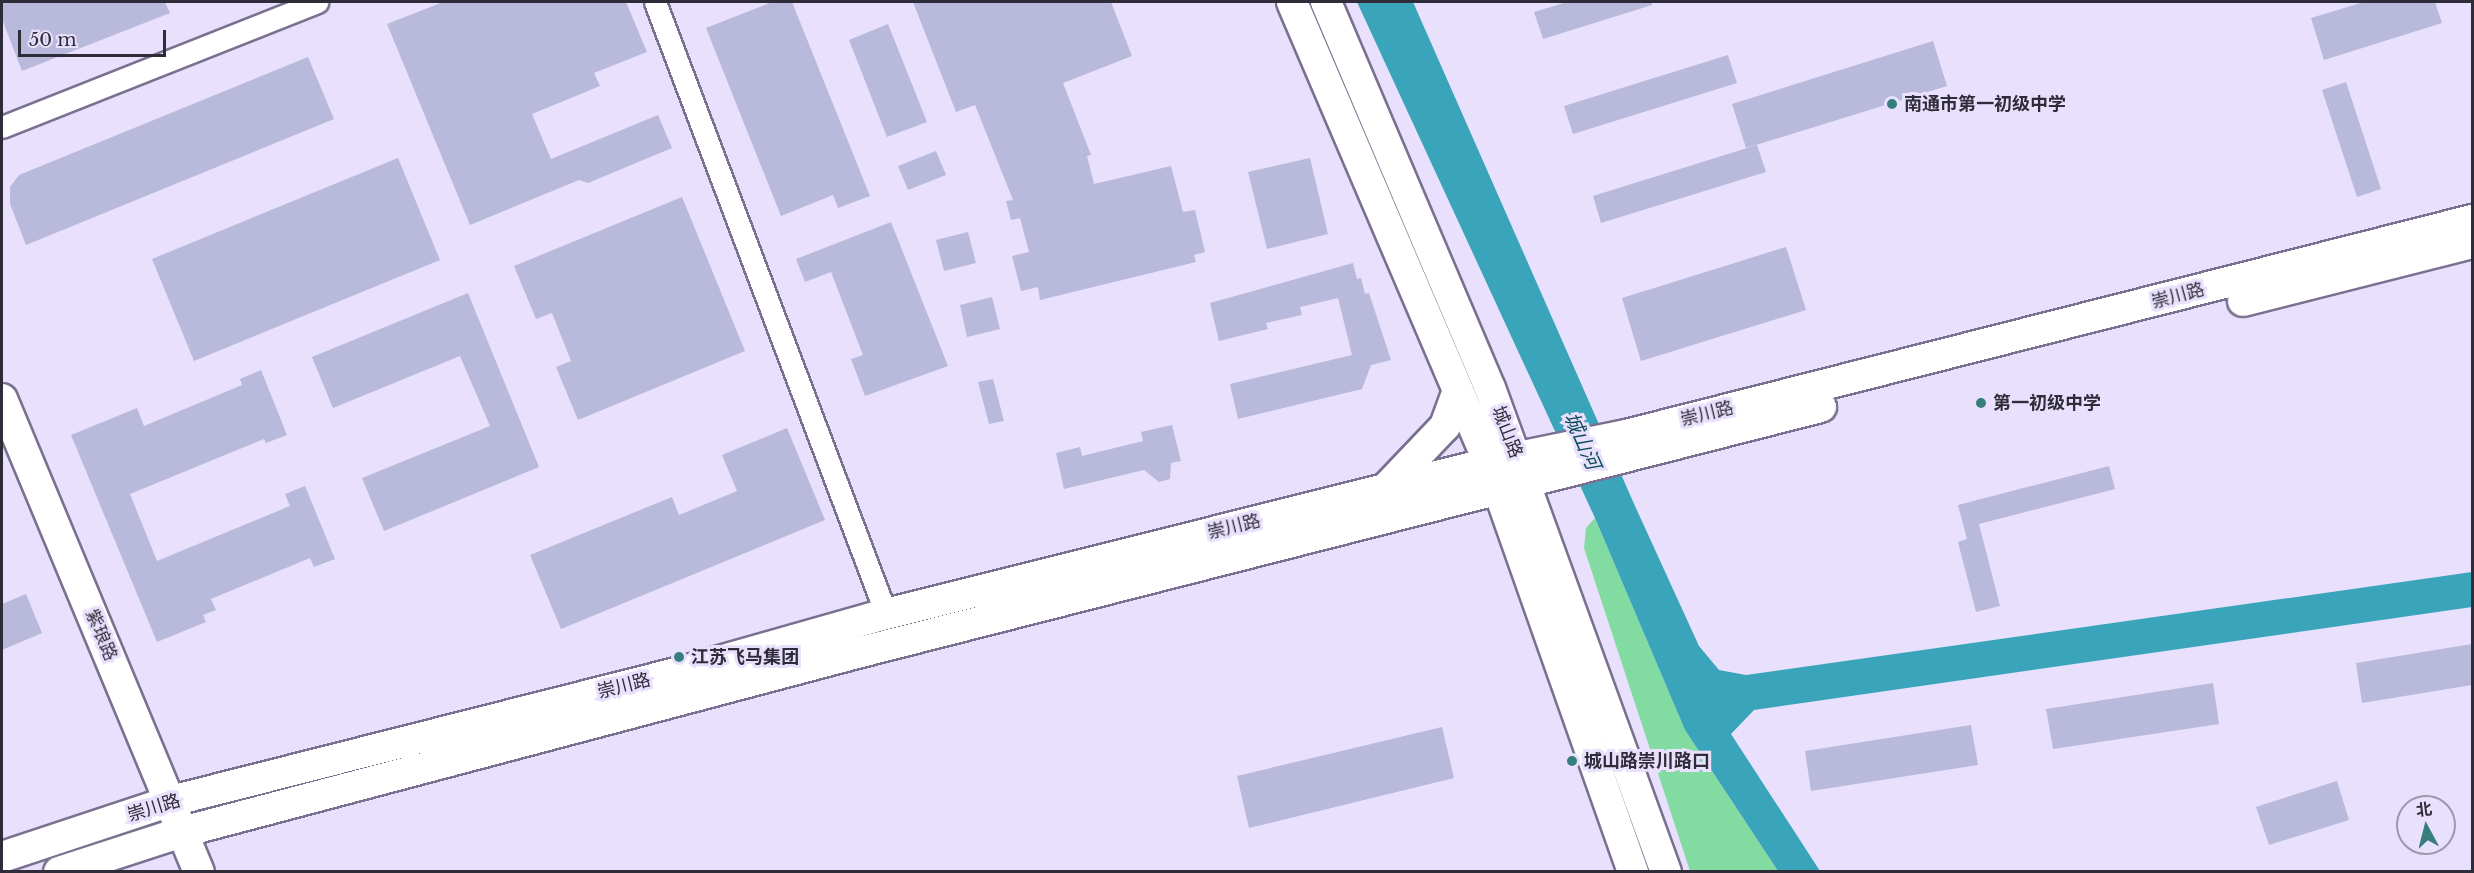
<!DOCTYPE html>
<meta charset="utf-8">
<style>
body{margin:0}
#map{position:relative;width:2474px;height:873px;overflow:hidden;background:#e8e0fc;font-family:"Libre Baskerville","Noto Sans SC",serif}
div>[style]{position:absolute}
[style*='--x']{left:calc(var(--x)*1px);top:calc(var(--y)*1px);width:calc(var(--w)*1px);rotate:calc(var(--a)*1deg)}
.green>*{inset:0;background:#82dba0}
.water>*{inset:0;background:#3aa5ba}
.building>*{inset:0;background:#b9b9db}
.roads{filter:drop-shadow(2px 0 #7a7190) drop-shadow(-2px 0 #7a7190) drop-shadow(0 2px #7a7190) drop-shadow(0 -2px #7a7190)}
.street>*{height:21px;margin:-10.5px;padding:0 10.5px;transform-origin:10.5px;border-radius:10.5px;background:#fff}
.secondary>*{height:30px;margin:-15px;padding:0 15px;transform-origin:15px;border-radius:15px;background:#fff}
.dots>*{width:16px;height:16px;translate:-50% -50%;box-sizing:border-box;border:3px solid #e8e0fc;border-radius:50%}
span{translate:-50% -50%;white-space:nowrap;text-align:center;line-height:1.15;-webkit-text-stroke:6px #e8e0fc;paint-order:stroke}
.poi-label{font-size:18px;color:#2f2c39;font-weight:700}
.left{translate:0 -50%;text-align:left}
.street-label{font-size:18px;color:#2f2c39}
.water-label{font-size:20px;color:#0d4b57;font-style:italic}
.frame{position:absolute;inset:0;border:3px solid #2f2c39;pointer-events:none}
.north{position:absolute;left:2396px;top:795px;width:60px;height:60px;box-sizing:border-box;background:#e8e0fc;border:2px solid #9e98ae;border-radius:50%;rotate:353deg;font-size:16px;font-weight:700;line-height:24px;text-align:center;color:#2f2c39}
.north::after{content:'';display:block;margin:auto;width:21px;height:27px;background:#367e7b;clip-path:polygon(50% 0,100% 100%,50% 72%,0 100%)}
.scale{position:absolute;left:18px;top:30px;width:148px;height:27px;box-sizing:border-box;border:3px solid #2f2c39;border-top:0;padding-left:8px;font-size:18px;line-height:21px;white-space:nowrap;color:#2f2c39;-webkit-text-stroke:4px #e8e0fc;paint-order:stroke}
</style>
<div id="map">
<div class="green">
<i style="clip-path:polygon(1595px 518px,1685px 730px,1778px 871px,1690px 871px,1584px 548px,1586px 528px)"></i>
</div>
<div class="water">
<i style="clip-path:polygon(1357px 2px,1413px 2px,1635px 506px,1699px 646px,1719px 670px,1746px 675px,2472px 572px,2472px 607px,1754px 710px,1731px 734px,1820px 871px,1778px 871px,1685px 730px,1595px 518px)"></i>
</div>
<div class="building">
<i style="clip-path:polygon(2px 2px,165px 2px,170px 13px,22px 71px,2px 19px)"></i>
<i style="clip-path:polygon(443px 2px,626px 2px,647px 52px,594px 73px,600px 86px,532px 114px,551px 159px,658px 115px,672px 148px,588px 183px,579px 180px,470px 225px,387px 24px)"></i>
<i style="clip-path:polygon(772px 2px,792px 2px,870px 196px,838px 208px,833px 195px,781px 216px,706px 28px)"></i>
<i style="clip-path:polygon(913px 2px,1111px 2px,1132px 56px,1063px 83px,1091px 155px,1087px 156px,1094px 184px,1171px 166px,1183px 212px,1195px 210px,1205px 252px,1194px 255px,1196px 262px,1040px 300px,1038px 287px,1021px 291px,1012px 256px,1029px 252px,1020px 218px,1011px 220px,1006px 201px,1013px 200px,975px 105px,956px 112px)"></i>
<i style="clip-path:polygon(1567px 2px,1652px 2px,1652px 5px,1543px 39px,1534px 12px)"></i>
<i style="clip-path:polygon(2364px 2px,2435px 2px,2442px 23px,2324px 60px,2311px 18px)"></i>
<i style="clip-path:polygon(888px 24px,927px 122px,887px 137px,849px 40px)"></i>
<i style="clip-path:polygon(1933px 41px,1947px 86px,1746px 148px,1732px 104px)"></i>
<i style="clip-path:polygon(1728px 55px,1737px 83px,1573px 134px,1564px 106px)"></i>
<i style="clip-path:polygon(308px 57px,334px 119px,26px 245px,10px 204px,10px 187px,19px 175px)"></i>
<i style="clip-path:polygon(2346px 82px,2381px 189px,2357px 197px,2322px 90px)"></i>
<i style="clip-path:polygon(1757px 145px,1766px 172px,1601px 223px,1593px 196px)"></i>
<i style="clip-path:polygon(936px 151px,946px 175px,908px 190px,898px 166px)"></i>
<i style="clip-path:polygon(398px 158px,440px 260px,194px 361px,152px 259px)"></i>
<i style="clip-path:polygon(1310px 158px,1328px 234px,1267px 249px,1248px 172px)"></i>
<i style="clip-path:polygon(682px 197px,745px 351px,578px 420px,556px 367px,571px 361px,552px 313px,536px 319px,514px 266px)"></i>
<i style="clip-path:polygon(891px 222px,948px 366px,865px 396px,851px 359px,863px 355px,831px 272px,805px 282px,796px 259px)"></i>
<i style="clip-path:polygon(968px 232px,976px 263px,944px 271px,936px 240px)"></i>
<i style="clip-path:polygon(1786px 247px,1806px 310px,1641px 361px,1622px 298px)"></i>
<i style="clip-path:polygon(1353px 263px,1357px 279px,1361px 278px,1365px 294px,1369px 293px,1391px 360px,1371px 365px,1362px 389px,1238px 419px,1230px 384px,1352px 355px,1338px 298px,1300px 307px,1302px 315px,1266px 323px,1268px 329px,1219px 341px,1210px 303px)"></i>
<i style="clip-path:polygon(468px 293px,539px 467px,384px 531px,362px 478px,490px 426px,460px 356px,333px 408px,312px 357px)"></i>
<i style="clip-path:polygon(992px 297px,1000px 329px,967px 337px,960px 305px)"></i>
<i style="clip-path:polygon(261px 370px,287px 435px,266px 443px,264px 439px,130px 494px,157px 561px,290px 506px,285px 494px,305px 486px,335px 559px,314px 567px,310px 558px,211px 599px,216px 610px,203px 615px,206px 622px,157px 642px,71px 435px,137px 408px,144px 426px,242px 385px,240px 379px)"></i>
<i style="clip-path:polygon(993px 379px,1004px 421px,989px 424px,978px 382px)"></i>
<i style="clip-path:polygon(1172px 425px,1181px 461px,1171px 463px,1170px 479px,1159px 482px,1144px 470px,1064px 489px,1056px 453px,1080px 447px,1082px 456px,1143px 441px,1141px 432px)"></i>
<i style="clip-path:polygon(787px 428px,825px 520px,561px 629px,530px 555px,672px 497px,679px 515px,737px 491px,722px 455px)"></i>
<i style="clip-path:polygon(2109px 466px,2115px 489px,1979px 524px,2000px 606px,1976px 612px,1958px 542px,1967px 539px,1958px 505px)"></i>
<i style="clip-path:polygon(26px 594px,42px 633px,2px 650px,2px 604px)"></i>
<i style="clip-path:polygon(2472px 644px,2472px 685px,2362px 703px,2356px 663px)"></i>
<i style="clip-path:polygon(2213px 683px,2219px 724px,2053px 749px,2046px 709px)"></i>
<i style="clip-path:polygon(1971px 725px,1978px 765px,1811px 791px,1805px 751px)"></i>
<i style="clip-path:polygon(1442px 727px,1454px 778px,1249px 828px,1237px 776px)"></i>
<i style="clip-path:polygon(2337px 781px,2349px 820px,2269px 845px,2256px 807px)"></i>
</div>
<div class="roads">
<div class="street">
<i style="--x:655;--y:2;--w:654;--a:69.32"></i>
<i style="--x:2;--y:127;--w:339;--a:-21.6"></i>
</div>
<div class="secondary">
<i style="--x:1292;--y:2;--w:501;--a:66.86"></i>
<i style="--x:1489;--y:463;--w:434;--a:70.6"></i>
<i style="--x:1326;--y:2;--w:419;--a:67"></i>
<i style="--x:1490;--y:388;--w:515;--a:70.02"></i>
<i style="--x:2243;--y:301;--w:236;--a:-14.2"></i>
<i style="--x:2;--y:399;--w:512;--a:67.39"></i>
<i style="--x:1386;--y:488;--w:86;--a:-46.4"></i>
<i style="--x:1445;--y:426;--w:37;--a:-70"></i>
<i style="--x:2;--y:857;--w:178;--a:-18.3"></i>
<i style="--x:171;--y:801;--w:529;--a:-14.22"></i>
<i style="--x:684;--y:671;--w:210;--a:-15.8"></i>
<i style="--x:886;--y:614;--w:622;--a:-14.06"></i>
<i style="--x:1489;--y:463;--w:140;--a:-11.6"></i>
<i style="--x:1626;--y:435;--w:873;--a:-14.26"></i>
<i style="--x:59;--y:872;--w:129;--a:-18"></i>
<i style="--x:182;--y:832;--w:698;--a:-14.85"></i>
<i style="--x:857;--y:653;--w:995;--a:-14.32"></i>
</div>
</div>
<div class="dots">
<i style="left:1892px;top:104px;background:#367e7b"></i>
<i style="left:1981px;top:403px;background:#367e7b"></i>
<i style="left:679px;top:657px;background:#367e7b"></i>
<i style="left:1572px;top:761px;background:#367e7b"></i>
</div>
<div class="poi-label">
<span class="left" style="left:1904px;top:104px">南通市第一初级中学</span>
<span class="left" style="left:1993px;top:403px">第一初级中学</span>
<span class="left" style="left:691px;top:657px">江苏飞马集团</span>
<span class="left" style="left:1584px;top:761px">城山路崇川路口</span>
</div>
<div class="street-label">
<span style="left:2178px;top:296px;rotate:-15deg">崇川路</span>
<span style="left:1707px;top:414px;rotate:-14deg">崇川路</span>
<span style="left:1507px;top:432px;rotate:69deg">城山路</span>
<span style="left:1234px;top:527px;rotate:-14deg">崇川路</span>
<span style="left:101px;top:635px;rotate:67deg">紫琅路</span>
<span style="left:624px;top:686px;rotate:-14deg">崇川路</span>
<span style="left:154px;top:808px;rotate:-17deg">崇川路</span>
</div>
<div class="water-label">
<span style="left:1582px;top:441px;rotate:66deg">城山河</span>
</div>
<div class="frame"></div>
<div class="north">北</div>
<div class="scale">50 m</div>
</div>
